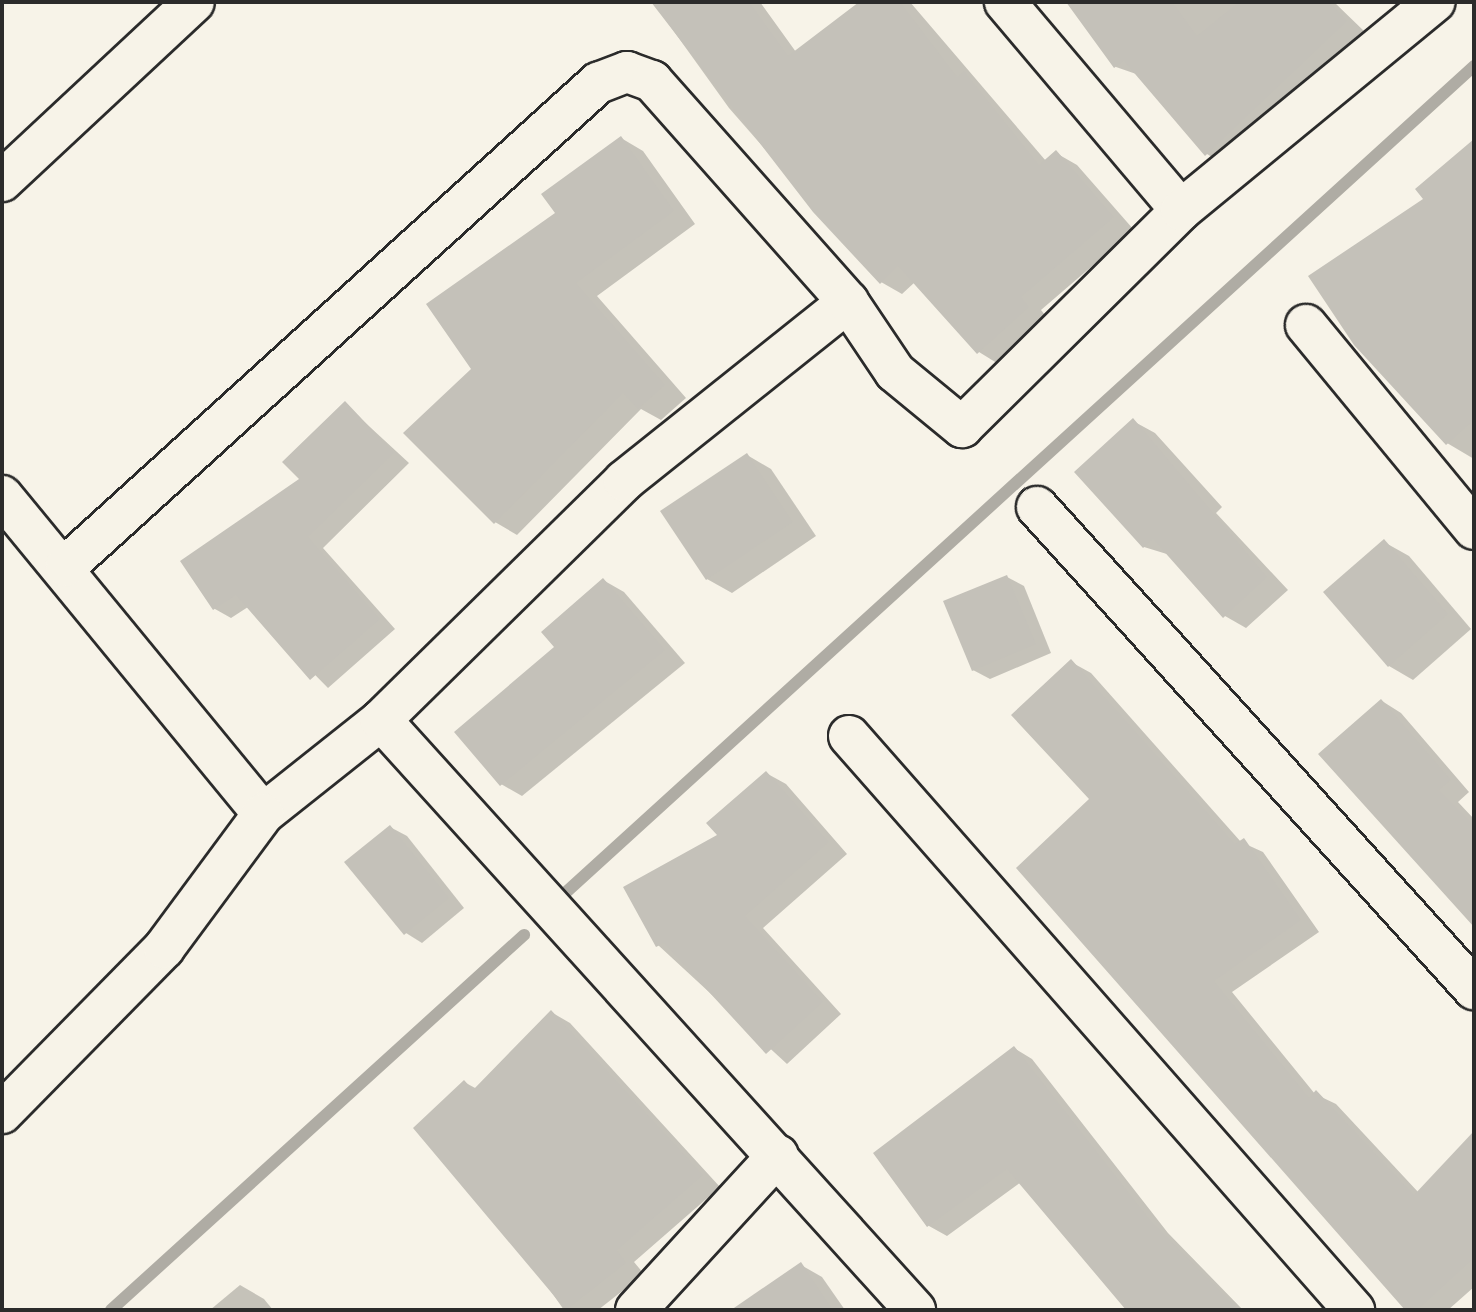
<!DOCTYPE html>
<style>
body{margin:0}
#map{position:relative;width:1476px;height:1312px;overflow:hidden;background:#f7f3e8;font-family:Mali,sans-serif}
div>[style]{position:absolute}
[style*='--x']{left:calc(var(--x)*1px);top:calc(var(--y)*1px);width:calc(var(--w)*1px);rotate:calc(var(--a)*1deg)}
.shadow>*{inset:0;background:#0003}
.stream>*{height:12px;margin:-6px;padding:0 6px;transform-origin:6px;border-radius:6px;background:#afaca4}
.building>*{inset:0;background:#c4c1b9}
.roads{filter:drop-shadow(2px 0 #2b2b2b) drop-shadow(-2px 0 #2b2b2b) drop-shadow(0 2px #2b2b2b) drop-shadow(0 -2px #2b2b2b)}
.minor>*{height:40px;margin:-20px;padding:0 20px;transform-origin:20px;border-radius:20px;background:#f7f3e8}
span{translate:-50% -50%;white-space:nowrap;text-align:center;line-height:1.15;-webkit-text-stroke:8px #f7f3e8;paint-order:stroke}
.frame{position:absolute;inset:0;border:4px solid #2b2b2b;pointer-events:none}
</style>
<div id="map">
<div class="shadow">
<i style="clip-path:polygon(674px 2px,760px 2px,796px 52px,862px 2px,910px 2px,1046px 161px,1056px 153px,1077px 165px,1134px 230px,1041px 310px,1049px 320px,1000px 365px,979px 352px,915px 282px,902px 294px,881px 282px,729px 108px,660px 12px)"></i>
<i style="clip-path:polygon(1068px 2px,1334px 2px,1365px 32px,1225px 165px,1207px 154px,1139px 75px,1116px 67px)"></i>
<i style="clip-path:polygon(621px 138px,643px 151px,695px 224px,597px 296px,686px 398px,661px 420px,641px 409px,517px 535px,495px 522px,474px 370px,558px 214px)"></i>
<i style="clip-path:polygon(1474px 142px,1474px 459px,1447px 443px,1426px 199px)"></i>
<i style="clip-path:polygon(345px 404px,409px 463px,323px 548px,395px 629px,328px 688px,248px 607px,231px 618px,215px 609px,183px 561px,302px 480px)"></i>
<i style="clip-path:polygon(1133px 421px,1155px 433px,1222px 507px,1216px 513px,1288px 590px,1246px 628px,1225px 616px,1170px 555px,1144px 547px)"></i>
<i style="clip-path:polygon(747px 455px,771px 469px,816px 536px,732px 593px,707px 579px)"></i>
<i style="clip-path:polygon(1384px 542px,1409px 556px,1471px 629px,1413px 680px,1389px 666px)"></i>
<i style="clip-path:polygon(1007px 577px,1024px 586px,1051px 653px,990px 679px,973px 670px)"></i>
<i style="clip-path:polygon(603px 580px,624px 592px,685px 663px,522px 796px,501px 784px,557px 647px)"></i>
<i style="clip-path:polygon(1071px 662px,1091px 673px,1241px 842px,1263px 852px,1319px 932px,1232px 992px,1315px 1094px,1336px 1104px,1419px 1193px,1474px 1134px,1474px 1287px,1448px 1310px,1408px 1310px,1018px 868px,1092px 800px)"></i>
<i style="clip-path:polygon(1382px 701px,1401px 713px,1469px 792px,1458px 802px,1474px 819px,1474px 921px)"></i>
<i style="clip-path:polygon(766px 773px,786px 784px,847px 854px,763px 928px,841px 1014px,787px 1064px,658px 945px)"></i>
<i style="clip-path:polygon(390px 827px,407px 836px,464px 908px,422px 943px,406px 933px)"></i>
<i style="clip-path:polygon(551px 1012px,570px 1023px,720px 1187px,634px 1262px,644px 1274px,598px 1310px,564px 1310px,501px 1221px,464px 1082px,477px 1089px)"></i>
<i style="clip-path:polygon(1014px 1048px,1032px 1059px,1168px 1233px,1243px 1310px,1129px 1310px,1021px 1182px,947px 1236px,929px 1226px,876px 1153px)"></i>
<i style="clip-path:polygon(801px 1265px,822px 1277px,845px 1310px,735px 1310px)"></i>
<i style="clip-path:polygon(240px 1285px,264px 1299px,273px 1310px,210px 1310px)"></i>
</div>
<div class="stream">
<i style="--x:563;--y:895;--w:1232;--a:-42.3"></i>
<i style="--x:111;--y:1310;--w:558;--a:-42.24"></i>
</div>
<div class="building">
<i style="clip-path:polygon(651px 2px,749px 2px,788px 56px,859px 2px,900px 2px,957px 77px,964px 71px,1039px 165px,1056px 150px,1114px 217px,1021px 297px,1029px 307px,977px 354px,898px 266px,880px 284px,813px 212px)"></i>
<i style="clip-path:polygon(1066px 2px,1172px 2px,1197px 36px,1239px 2px,1329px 2px,1347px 21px,1205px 156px,1124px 61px,1114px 68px)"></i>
<i style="clip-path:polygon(621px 136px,674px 211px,576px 283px,665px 385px,638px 409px,623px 393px,494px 524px,403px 433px,471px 369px,426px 304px,555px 213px,541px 194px)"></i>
<i style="clip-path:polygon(1474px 139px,1474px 420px,1446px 445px,1354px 345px,1308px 276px,1423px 199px,1415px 189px)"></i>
<i style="clip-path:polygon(345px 401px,394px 453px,308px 537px,380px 619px,310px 680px,236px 595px,213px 610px,180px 561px,299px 479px,282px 462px)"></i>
<i style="clip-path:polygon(1133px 418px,1267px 577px,1223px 618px,1153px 539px,1143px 548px,1074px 472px)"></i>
<i style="clip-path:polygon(747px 453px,793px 522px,706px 580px,660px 511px)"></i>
<i style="clip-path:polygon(1384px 539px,1448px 614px,1388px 667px,1323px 592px)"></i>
<i style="clip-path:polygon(1007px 575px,1036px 644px,972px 671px,943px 601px)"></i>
<i style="clip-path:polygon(603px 578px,665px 650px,500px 786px,454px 732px,554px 647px,541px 632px)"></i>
<i style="clip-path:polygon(1071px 659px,1235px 844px,1244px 838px,1301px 920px,1214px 981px,1309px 1098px,1316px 1090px,1414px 1195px,1474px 1131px,1474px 1258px,1417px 1310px,1405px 1310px,1016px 868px,1089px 799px,1011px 715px)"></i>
<i style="clip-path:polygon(1381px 699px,1451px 780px,1439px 790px,1474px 825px,1474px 927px,1318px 754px)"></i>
<i style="clip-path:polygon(766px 771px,829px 842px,745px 916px,823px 1002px,766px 1054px,664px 943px,656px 947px,623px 887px,717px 835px,706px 823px)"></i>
<i style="clip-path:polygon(390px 825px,449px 898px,404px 935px,344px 862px)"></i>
<i style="clip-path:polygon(551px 1010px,703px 1175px,617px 1250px,626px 1263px,566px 1310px,413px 1128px,464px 1080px,473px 1090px)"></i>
<i style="clip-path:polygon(1014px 1046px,1150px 1220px,1239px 1310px,1126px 1310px,1007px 1169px,927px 1227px,873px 1153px)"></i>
<i style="clip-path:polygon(801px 1262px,833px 1310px,731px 1310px)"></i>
</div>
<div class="roads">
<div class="minor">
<i style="--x:1005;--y:2;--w:272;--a:49.8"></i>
<i style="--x:2;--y:181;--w:262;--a:-43"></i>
<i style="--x:1306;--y:325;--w:264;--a:50.5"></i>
<i style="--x:2;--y:496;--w:411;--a:50.6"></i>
<i style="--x:263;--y:814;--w:151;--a:-38.5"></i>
<i style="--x:381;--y:720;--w:341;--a:-44.5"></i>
<i style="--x:624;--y:481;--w:287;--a:-38.6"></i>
<i style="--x:1037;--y:507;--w:651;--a:47.8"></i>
<i style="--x:66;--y:566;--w:719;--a:-42.24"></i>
<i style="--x:598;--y:83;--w:31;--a:-21"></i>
<i style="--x:627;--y:72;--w:27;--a:20"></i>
<i style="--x:652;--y:81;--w:295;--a:48.4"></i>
<i style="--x:848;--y:302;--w:84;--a:56.1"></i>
<i style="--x:895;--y:372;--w:87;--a:39.4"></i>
<i style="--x:962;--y:427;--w:308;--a:-44.7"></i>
<i style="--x:1181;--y:210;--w:328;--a:-39.4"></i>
<i style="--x:381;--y:720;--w:796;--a:47.85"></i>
<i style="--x:849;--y:736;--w:765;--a:48.66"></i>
<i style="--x:2;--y:1113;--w:231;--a:-45.5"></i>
<i style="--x:164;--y:948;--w:167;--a:-53.5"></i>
<i style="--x:636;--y:1310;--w:210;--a:-47.5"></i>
</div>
</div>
<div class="frame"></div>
</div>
